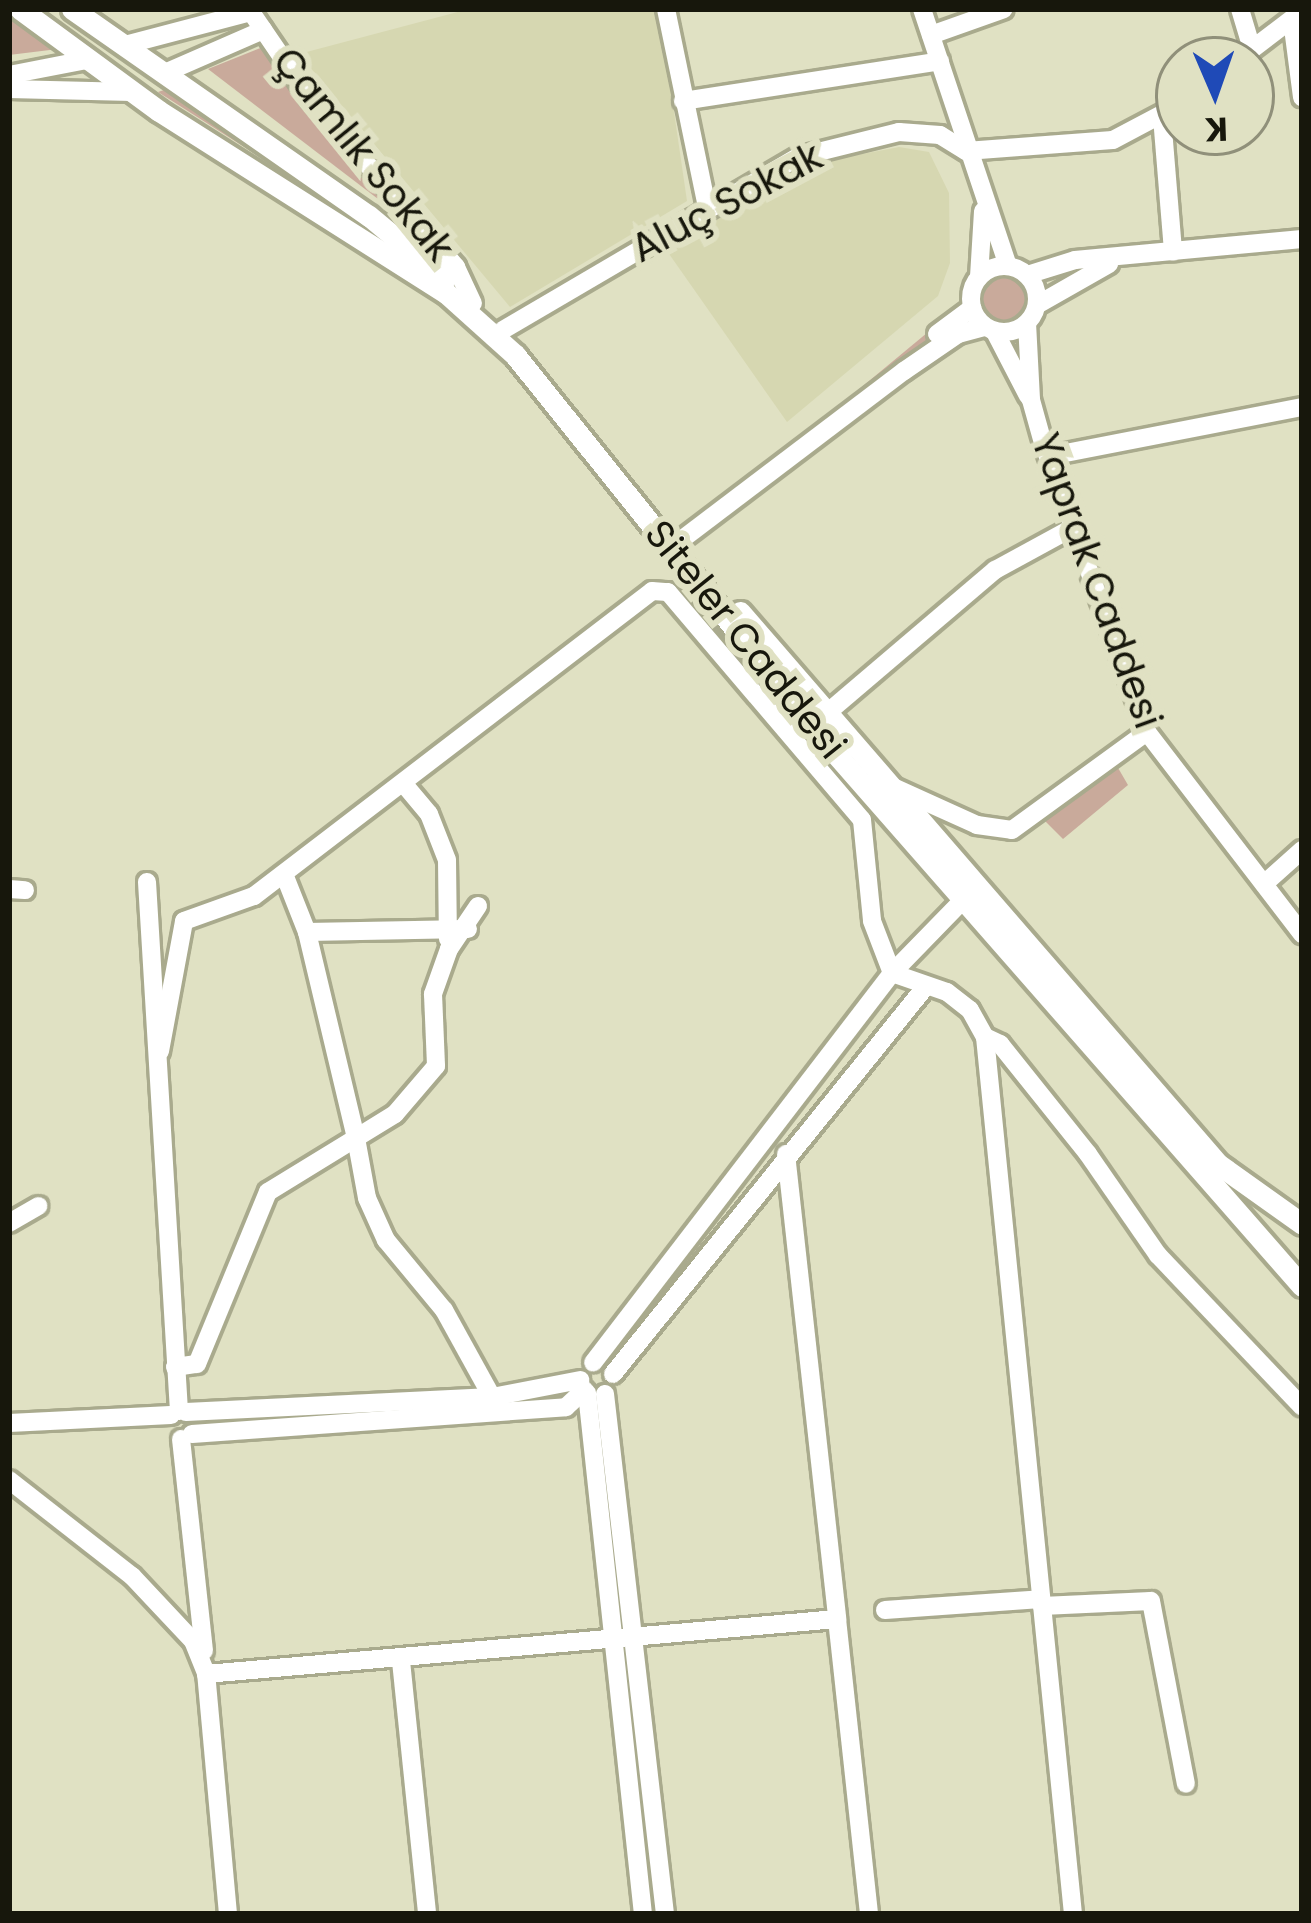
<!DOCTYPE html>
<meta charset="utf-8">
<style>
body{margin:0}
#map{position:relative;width:1311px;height:1923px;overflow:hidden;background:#e0e1c3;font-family:Poppins,sans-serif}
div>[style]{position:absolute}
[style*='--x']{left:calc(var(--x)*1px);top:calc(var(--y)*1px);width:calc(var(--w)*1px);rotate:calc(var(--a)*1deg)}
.built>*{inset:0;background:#d6d7b1}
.green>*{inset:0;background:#c9aa9b}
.round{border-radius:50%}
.roads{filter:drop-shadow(3px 0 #a9aa8d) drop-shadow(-3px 0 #a9aa8d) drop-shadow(0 3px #a9aa8d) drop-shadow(0 -3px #a9aa8d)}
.minor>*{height:18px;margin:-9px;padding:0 9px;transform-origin:9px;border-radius:9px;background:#fff}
.minor>.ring{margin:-9px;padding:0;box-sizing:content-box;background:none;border:18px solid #fff;border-radius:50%}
.major>*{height:21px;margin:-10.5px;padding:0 10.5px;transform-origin:10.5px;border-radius:10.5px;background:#fff}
span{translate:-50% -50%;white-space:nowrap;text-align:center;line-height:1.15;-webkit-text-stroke:12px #e0e1c3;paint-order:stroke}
.street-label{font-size:39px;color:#17170c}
.frame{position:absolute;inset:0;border:12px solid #17170c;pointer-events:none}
.north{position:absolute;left:1155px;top:36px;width:120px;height:120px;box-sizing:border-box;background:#e0e1c3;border:3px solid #90907a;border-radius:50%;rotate:178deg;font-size:33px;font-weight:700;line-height:48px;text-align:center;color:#17170c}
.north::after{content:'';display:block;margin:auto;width:42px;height:54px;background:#1f4ab7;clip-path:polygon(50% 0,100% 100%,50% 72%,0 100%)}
</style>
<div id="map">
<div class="built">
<i style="clip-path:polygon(469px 9px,659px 9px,687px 201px,510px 307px,299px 54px)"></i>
<i style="clip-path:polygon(899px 147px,929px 152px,949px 193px,950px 263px,938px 296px,787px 422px,667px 251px,753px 196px,831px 160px)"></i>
</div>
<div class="green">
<i style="clip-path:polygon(9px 10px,58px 49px,9px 55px)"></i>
<i style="clip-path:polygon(263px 47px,399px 215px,208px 69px)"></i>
<i style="clip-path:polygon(179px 85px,343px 210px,158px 92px)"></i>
<i class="round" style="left:982px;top:278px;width:44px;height:44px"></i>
<i style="clip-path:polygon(945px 318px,952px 328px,734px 493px)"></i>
<i style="clip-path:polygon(1114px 761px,1128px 785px,1063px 839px,1044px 820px)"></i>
</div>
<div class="roads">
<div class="minor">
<i style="--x:249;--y:9;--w:107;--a:55.7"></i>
<i style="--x:309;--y:97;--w:225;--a:49.1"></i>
<i style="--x:456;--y:267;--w:40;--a:65"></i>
<i style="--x:666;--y:9;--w:202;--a:78.3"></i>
<i style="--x:922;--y:9;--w:271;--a:71.5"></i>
<i style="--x:1240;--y:9;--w:42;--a:73.3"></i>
<i style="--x:1292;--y:20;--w:78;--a:82.6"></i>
<i style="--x:931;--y:35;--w:77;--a:-19.6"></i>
<i style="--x:125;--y:45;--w:130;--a:-14.7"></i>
<i style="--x:1238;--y:60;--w:81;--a:-37.4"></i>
<i style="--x:167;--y:72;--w:105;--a:-23.6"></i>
<i style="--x:9;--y:75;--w:78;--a:-11"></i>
<i style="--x:9;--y:89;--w:123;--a:1.4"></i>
<i style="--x:683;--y:101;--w:260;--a:-8.8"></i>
<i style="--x:1162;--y:117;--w:135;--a:85.3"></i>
<i style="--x:966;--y:151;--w:147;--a:-4.3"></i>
<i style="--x:1113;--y:140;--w:75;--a:-27.9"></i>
<i class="ring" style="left:971px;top:266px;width:48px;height:48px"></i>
<i style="--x:1027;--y:275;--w:50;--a:-17.4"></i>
<i style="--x:1075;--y:260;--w:228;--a:-5.3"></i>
<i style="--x:979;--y:277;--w:66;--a:-86.5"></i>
<i style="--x:1037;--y:305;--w:83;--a:-29.7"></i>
<i style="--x:1027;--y:323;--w:77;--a:87"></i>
<i style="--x:1031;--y:400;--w:45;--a:74.4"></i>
<i style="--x:1043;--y:443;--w:307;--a:70.2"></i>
<i style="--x:1147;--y:732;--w:255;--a:52.5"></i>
<i style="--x:503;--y:330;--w:342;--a:-30.4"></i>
<i style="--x:798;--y:157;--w:104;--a:-13.9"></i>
<i style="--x:899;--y:132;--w:41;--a:4.2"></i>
<i style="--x:940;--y:135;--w:31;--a:32"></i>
<i style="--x:995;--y:332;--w:72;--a:62.7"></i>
<i style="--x:937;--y:334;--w:44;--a:-36.6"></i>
<i style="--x:1050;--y:456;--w:257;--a:-11"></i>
<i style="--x:672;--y:547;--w:291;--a:-37.2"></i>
<i style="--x:904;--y:371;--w:65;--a:-34.4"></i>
<i style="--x:958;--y:334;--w:28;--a:-15"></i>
<i style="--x:827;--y:713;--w:221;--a:-40.4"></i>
<i style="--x:995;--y:570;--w:88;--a:-28.6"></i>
<i style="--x:403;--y:783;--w:40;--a:50"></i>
<i style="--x:429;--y:814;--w:49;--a:68.6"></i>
<i style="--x:447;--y:860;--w:79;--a:89.3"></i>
<i style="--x:893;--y:787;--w:92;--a:24.3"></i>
<i style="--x:977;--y:825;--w:35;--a:8"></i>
<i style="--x:1012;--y:830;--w:167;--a:-36"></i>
<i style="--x:284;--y:874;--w:62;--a:68.4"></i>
<i style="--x:307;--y:932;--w:161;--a:-1.1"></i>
<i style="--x:147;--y:882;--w:530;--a:86.54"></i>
<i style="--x:1264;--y:884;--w:51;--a:-41.8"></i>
<i style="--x:9;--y:889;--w:16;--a:4"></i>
<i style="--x:963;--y:900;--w:102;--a:134.2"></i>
<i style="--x:892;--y:973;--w:58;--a:19.1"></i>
<i style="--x:947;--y:992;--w:29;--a:38"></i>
<i style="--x:970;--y:1010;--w:31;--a:61"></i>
<i style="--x:985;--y:1037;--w:881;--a:84.27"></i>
<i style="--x:478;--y:906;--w:52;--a:124"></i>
<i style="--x:449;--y:949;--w:48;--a:109.6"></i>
<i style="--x:433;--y:994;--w:72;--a:87.6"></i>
<i style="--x:436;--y:1066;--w:63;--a:130.5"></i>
<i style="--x:395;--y:1114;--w:46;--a:148.4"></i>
<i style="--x:356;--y:1138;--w:61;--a:79.6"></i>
<i style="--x:367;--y:1198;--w:46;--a:65.7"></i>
<i style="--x:386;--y:1240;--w:91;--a:50.4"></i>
<i style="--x:444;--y:1310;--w:99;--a:61.1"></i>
<i style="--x:985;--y:1037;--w:17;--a:25"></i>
<i style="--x:1000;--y:1044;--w:141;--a:51.3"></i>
<i style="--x:1088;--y:1154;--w:123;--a:55.3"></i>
<i style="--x:1158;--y:1255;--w:209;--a:46.5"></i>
<i style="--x:160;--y:1051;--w:132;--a:-79.5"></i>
<i style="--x:184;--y:921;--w:74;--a:-19.7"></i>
<i style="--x:254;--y:896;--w:501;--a:-37.46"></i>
<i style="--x:652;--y:591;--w:16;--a:4"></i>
<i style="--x:668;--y:592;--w:299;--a:49.6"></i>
<i style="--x:862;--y:820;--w:101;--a:84.3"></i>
<i style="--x:872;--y:921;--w:56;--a:69"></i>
<i style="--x:892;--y:973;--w:491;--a:127.5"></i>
<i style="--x:786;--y:1154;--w:468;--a:83.7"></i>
<i style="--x:9;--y:1223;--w:34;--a:-30"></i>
<i style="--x:175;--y:1367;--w:22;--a:-8"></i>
<i style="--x:197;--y:1364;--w:186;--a:-67.6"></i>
<i style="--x:268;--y:1192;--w:103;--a:-31.5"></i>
<i style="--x:356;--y:1138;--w:212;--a:-103.4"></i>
<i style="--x:613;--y:1374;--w:496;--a:-51.1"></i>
<i style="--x:587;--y:1393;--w:524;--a:83.87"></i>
<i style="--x:605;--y:1394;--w:523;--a:83.42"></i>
<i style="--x:186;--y:1412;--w:306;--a:-2.8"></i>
<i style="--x:492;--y:1397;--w:90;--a:-10.9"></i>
<i style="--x:9;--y:1423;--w:162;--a:-2.8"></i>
<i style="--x:192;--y:1434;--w:375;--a:-4.1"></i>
<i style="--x:566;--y:1407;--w:25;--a:-43"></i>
<i style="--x:181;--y:1439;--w:213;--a:83.8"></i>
<i style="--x:9;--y:1480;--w:156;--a:38"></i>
<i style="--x:132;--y:1576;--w:89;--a:46.8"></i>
<i style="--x:193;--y:1641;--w:35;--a:68"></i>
<i style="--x:1042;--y:1606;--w:109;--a:-2.6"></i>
<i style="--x:1151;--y:1601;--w:186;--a:79.2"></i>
<i style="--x:885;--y:1610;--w:156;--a:-4"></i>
<i style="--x:401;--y:1661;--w:254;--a:84.1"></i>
<i style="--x:228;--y:1914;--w:241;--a:-95.2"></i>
<i style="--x:206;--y:1674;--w:633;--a:-4.98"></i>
<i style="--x:837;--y:1619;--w:297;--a:83.8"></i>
</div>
<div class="major">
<i style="--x:20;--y:9;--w:172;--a:36.3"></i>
<i style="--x:159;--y:111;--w:340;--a:32.4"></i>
<i style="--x:446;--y:293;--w:93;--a:41.9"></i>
<i style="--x:515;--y:355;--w:500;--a:51.25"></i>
<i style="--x:828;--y:745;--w:719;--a:48.78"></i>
<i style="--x:72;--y:9;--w:362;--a:34.9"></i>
<i style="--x:369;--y:216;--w:99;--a:39.7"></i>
<i style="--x:740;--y:612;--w:730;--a:49.11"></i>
<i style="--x:1218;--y:1164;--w:103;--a:35.5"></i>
</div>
</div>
<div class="street-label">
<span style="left:363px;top:155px;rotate:51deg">Çamlık Sokak</span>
<span style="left:727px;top:203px;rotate:-28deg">Aluç Sokak</span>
<span style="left:1096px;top:581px;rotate:70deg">Yaprak Caddesi</span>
<span style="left:745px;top:640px;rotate:51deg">Siteler Caddesi</span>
</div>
<div class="frame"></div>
<div class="north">K</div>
</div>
